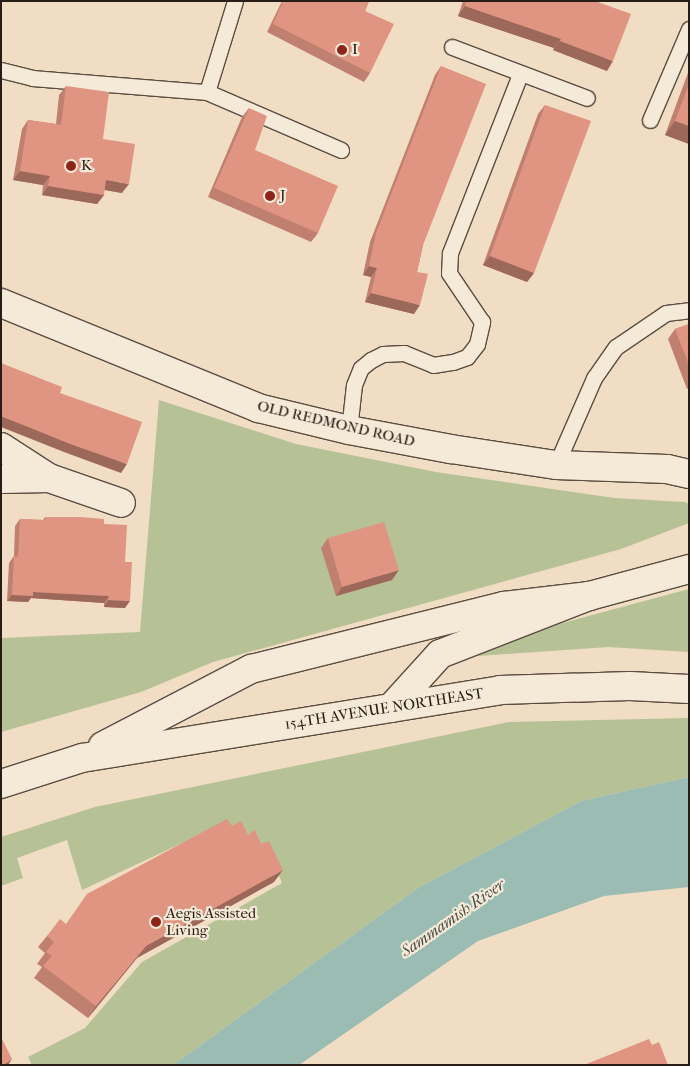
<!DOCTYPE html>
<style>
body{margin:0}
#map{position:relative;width:690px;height:1066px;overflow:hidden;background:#f0ddc3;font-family:"IM FELL French Canon",serif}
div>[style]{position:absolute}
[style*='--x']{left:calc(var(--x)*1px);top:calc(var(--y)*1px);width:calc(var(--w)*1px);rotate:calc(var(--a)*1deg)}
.green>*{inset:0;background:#b6c296}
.water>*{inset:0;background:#9abcb3}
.roads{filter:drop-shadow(1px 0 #5a4d41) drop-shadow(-1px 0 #5a4d41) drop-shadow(0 1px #5a4d41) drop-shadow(0 -1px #5a4d41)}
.lane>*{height:15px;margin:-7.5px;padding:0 7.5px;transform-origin:7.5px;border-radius:7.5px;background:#f5e9d8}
.street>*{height:28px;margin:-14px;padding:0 14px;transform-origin:14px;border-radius:14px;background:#f5e9d8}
.secondary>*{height:28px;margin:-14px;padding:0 14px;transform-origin:14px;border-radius:14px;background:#f5e9d8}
.wall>*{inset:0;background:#c0806f}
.shaded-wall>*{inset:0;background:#9c685a}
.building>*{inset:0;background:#df9581}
.dots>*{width:14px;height:14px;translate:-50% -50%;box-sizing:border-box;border:2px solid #f5e9d8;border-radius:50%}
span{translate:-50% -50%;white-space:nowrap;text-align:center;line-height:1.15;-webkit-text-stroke:4.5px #f5e9d8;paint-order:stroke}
.poi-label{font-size:15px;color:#281d16}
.left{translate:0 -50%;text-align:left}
.street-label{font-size:15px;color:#281d16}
.water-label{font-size:16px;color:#4a4d45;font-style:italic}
.frame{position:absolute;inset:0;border:2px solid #281d16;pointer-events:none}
</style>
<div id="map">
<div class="green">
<i style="clip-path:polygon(159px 400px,296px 444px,436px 472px,614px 498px,685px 502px,689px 504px,689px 523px,621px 549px,213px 662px,141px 692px,1px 732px,1px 638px,140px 632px)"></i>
<i style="clip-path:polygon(689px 589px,689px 652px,608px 647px,464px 657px,529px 632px)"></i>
<i style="clip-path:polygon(689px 718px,689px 777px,581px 801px,418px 888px,173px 1065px,32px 1065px,28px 1057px,85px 1028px,142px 962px,282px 883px,270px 853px,225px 823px,82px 890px,67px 840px,17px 858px,23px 878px,1px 886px,1px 837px,95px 807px,509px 722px)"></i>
</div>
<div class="water">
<i style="clip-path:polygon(689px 777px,689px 887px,604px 896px,478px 941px,299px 1065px,173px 1065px,418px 888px,581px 801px)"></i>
</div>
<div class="roads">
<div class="lane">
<i style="--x:452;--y:47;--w:144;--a:20.7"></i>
<i style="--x:1;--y:70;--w:32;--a:14"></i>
<i style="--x:32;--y:78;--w:176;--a:4.6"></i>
<i style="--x:207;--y:92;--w:146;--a:23.4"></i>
<i style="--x:207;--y:92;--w:95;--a:-72.9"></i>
<i style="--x:650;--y:120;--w:99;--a:-66.8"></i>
<i style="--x:349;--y:430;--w:45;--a:-83.7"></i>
<i style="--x:354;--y:385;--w:18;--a:-68"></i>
<i style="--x:361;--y:368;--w:13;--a:-39"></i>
<i style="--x:371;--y:360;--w:13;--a:-27"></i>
<i style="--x:383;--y:354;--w:21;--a:-3"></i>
<i style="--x:404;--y:353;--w:31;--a:22"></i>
<i style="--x:433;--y:365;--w:20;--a:-9"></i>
<i style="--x:453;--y:362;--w:15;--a:-20"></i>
<i style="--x:467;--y:357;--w:16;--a:-52"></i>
<i style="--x:477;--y:344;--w:23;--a:-77"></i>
<i style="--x:482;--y:322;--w:59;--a:-124"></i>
<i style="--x:449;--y:273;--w:20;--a:-87"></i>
<i style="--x:450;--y:253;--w:192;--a:-68.6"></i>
<i style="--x:556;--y:465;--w:95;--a:-66.4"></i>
<i style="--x:594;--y:378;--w:38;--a:-55"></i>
<i style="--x:616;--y:347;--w:60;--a:-34.2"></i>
<i style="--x:666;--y:313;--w:23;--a:-7"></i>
</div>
<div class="street">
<i style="--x:1;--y:447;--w:57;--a:32.9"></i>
<i style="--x:49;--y:478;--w:48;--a:178.8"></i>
<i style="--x:49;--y:478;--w:76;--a:19.1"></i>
</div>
<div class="secondary">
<i style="--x:1;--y:303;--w:278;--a:22.2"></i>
<i style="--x:258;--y:408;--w:94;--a:13.6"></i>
<i style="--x:349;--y:430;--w:104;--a:10.6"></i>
<i style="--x:451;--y:449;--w:106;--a:8.7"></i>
<i style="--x:556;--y:465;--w:111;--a:2.1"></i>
<i style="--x:667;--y:469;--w:23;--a:13"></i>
<i style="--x:391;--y:708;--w:73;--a:-47.8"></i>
<i style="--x:440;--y:654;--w:160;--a:-21.3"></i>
<i style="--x:589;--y:596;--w:104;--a:-15.1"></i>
<i style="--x:103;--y:746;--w:167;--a:-27.5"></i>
<i style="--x:251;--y:669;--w:261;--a:-14"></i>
<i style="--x:504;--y:606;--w:86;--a:-6.7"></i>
<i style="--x:1;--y:784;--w:85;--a:-17.8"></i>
<i style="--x:82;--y:758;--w:423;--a:-9.2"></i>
<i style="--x:500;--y:690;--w:130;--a:-1.8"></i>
<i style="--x:630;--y:686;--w:59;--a:2.9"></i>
</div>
</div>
<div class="wall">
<i style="clip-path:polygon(282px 1px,369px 1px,365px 11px,370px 73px,364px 82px,267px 32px)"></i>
<i style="clip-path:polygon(463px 1px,595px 1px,607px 71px,553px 50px,554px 48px,458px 16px)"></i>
<i style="clip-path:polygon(441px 66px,423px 245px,417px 272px,414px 314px,365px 302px,371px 277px,363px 275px,370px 242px,435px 75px)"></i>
<i style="clip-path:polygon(689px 70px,689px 144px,665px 135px)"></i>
<i style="clip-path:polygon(66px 86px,103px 139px,122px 193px,104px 190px,104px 195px,97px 204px,42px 195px,43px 185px,13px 180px,22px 129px,28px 120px,56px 124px,59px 95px)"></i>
<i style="clip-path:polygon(545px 105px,534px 273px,527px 282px,483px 265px,538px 114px)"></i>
<i style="clip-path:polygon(249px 108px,255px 150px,318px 233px,311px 242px,208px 197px,242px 117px)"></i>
<i style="clip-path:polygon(689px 324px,689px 388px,687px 389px,668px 339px,675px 329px)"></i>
<i style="clip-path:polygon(45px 517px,104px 524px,125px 562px,125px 608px,104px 607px,104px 603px,31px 598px,28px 602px,7px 601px,9px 563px,14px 556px,15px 526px,20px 519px,43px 520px)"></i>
<i style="clip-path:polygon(328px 538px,392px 580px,336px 596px,321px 548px)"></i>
<i style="clip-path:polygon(232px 826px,274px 882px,137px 958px,88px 1018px,34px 978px,42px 967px,37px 964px,45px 953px,38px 947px,47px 936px)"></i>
</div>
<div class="shaded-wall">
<i style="clip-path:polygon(465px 6px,561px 39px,554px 48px,458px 16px)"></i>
<i style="clip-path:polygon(560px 41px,613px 61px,607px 71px,553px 50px)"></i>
<i style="clip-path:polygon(675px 121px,689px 126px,689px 144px,665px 135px)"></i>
<i style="clip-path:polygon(20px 171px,50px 176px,43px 185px,13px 180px)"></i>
<i style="clip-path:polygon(106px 180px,129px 184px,122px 193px,100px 189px)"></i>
<i style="clip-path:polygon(48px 186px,104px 195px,97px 204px,42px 195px)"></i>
<i style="clip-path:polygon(490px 256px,534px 273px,527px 282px,483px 265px)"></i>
<i style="clip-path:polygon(369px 266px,377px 268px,371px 277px,363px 275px)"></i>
<i style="clip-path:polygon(371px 293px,420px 305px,414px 314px,365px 302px)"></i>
<i style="clip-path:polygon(1px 416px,127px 464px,121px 473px,64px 452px,1px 427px)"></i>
<i style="clip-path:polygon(399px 570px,392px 580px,336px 596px,342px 587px)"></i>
<i style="clip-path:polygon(33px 592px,109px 596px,104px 603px,31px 598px,28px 602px,7px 601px,12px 595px)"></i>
<i style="clip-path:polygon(108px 600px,130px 601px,125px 608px,104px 607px)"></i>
<i style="clip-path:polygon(283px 870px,274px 882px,137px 958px,88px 1018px,96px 1006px,146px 946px)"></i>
<i style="clip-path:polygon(12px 1059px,8px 1065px,3px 1065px)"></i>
</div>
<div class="building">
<i style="clip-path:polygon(283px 1px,369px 1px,365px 11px,394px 24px,370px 73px,273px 24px)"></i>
<i style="clip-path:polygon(466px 1px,595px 1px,631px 14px,613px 61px,560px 41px,561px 39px,465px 6px)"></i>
<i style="clip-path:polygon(441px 66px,486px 84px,423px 245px,417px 272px,428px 274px,420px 305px,371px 293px,377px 268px,369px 266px,376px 233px)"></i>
<i style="clip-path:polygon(689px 84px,689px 126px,675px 121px)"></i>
<i style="clip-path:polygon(66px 86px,109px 92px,103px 139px,135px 144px,129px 184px,106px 180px,104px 195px,48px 186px,50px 176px,20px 171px,28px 120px,61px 125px)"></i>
<i style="clip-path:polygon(545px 105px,591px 121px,534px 273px,490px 256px)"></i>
<i style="clip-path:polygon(249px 108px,267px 116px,255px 150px,338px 186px,318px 233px,214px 188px)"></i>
<i style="clip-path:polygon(689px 324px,689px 365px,675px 329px)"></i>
<i style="clip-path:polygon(1px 363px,62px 387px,60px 393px,142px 422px,127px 464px,70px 444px,1px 416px)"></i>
<i style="clip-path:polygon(45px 517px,80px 517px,104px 519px,104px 524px,127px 525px,125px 562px,132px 562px,130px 601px,108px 600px,109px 596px,33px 592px,33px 596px,12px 595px,14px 556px,18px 557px,20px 519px,45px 520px)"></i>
<i style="clip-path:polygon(384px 522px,399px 570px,342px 587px,328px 538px)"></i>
<i style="clip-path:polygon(227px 819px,232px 826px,241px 821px,248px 835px,255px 830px,261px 844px,269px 841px,283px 870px,146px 946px,96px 1006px,43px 966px,52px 956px,46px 952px,54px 942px,47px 936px,60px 919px,66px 924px,87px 894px)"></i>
<i style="clip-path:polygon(1px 1037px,12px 1059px,3px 1065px,1px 1065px)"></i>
<i style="clip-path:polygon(649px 1039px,652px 1045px,659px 1042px,668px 1065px,584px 1065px)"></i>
</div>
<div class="dots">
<i style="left:342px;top:50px;background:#8f2418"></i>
<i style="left:71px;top:166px;background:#8f2418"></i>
<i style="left:270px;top:196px;background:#8f2418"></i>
<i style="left:156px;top:922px;background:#8f2418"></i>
</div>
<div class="poi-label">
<span class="left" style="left:352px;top:50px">I</span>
<span class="left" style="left:81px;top:166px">K</span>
<span class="left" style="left:280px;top:196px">J</span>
<span class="left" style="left:166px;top:922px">Aegis Assisted<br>Living</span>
</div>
<div class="street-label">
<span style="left:336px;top:424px;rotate:13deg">OLD REDMOND ROAD</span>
<span style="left:384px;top:709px;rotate:-9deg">154TH AVENUE NORTHEAST</span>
</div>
<div class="water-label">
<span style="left:453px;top:918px;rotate:-35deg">Sammamish River</span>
</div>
<div class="frame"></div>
</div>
